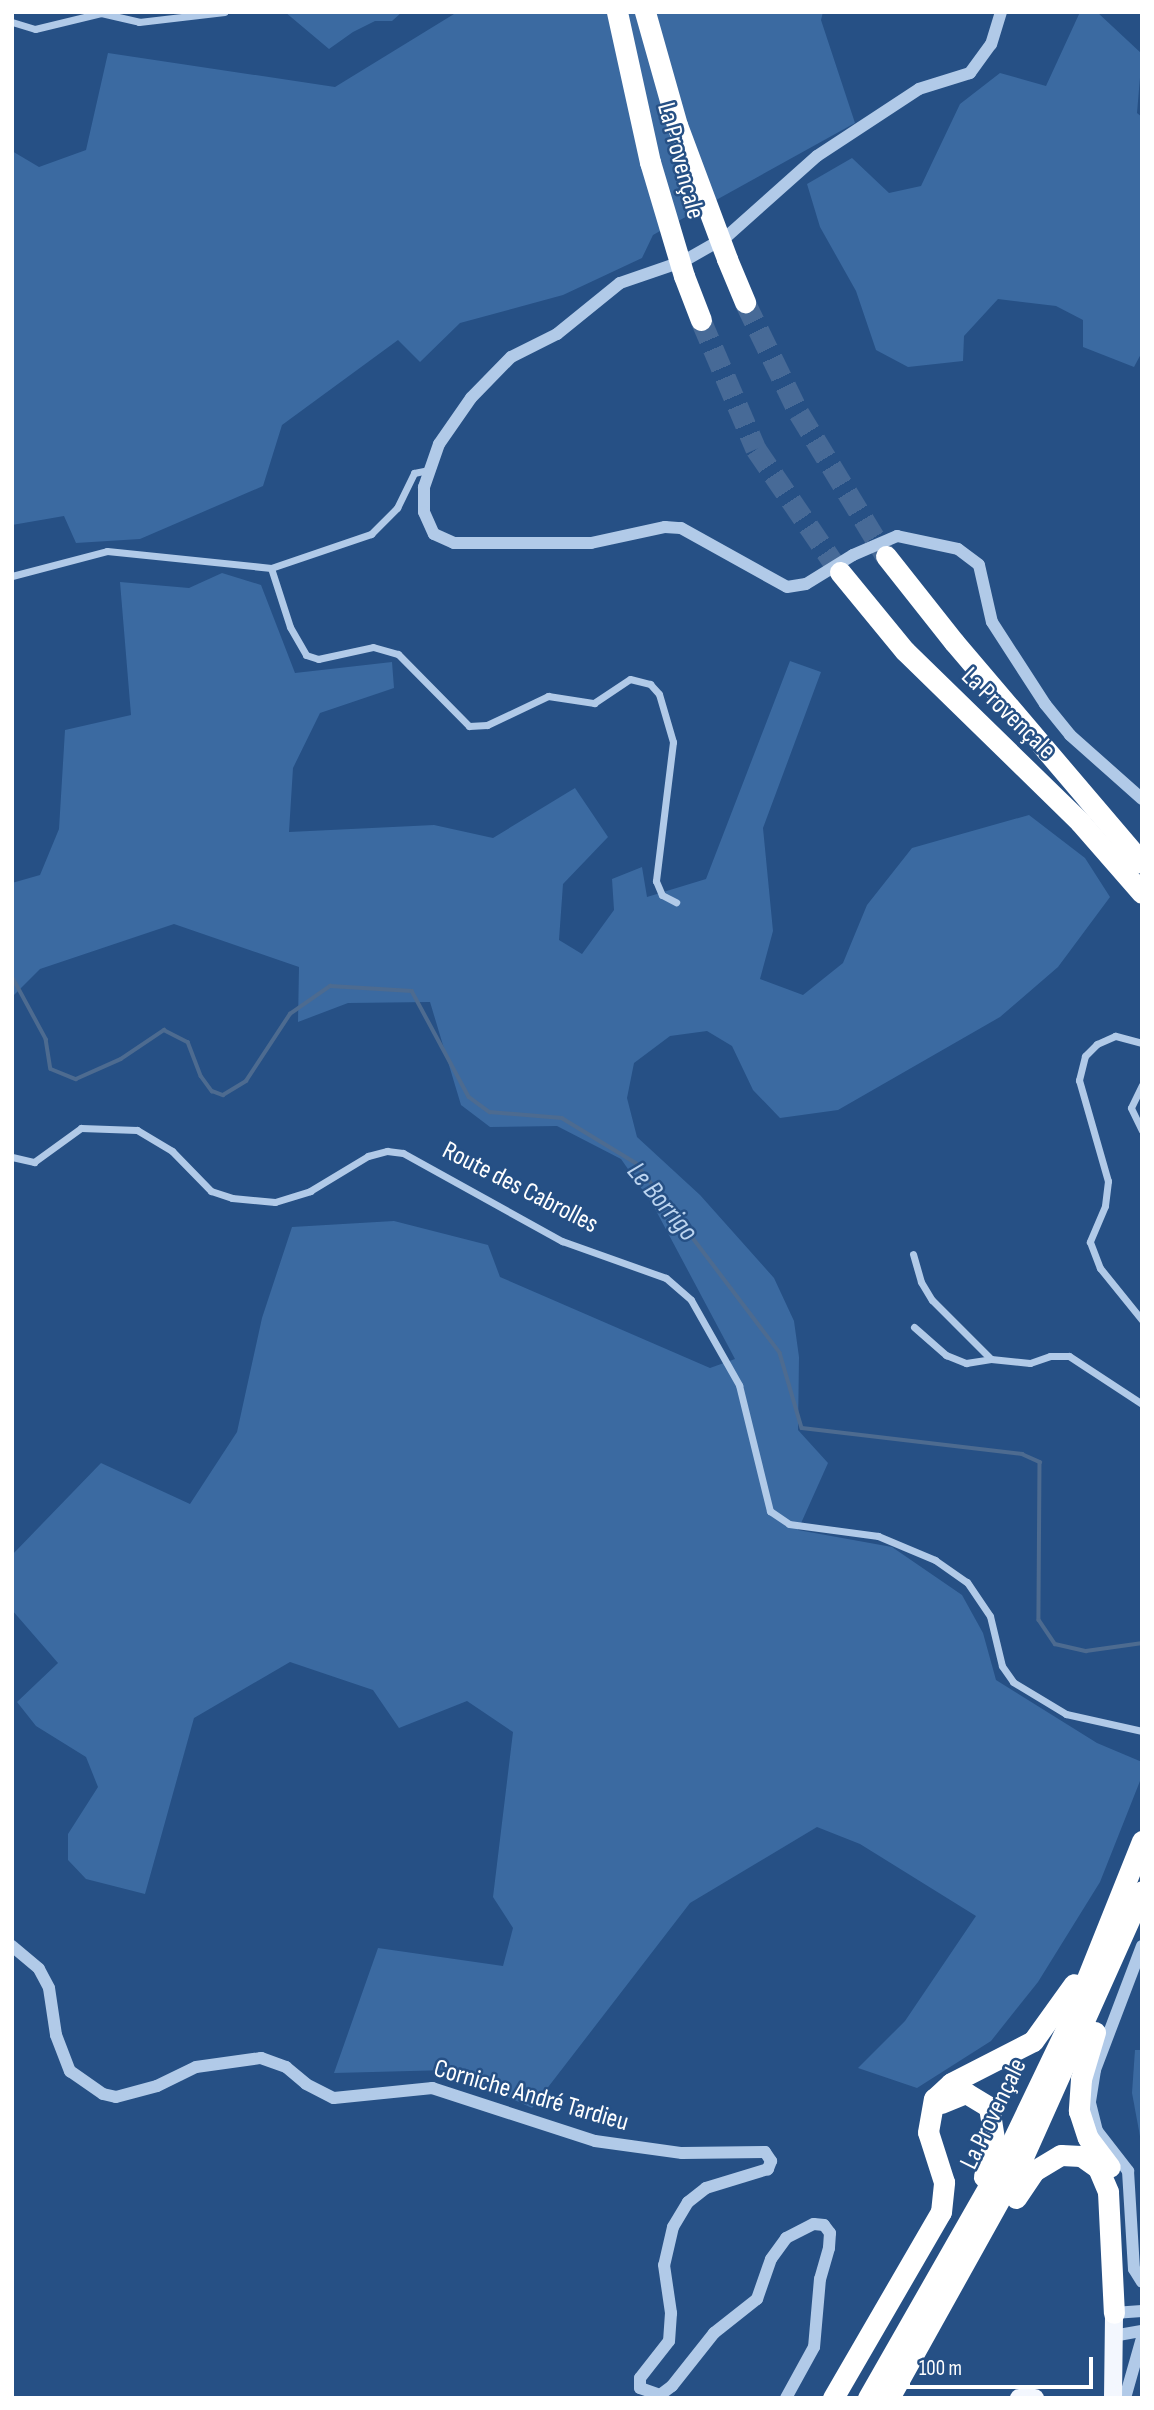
<!DOCTYPE html>
<meta charset="utf-8">
<style>
body{margin:0}
#map{position:relative;width:1154px;height:2410px;overflow:hidden;background:#265085;font-family:"Sofia Sans Condensed",sans-serif}
div>[style]{position:absolute}
[style*='--x']{left:calc(var(--x)*1px);top:calc(var(--y)*1px);width:calc(var(--w)*1px);rotate:calc(var(--a)*1deg)}
.green>*{inset:0;background:#3b6aa1}
.stream>*{height:3.5px;margin:-1.75px;padding:0 1.75px;transform-origin:1.75px;border-radius:1.75px;background:#4d6b90}
.motorway-tunnel>*{height:21px;margin-top:-10.5px;transform-origin:0;background:repeating-linear-gradient(90deg,#476a97 0 21px,transparent 0 31px)}
.minor>*{height:7px;margin:-3.5px;padding:0 3.5px;transform-origin:3.5px;border-radius:3.5px;background:#b1cae8}
.tertiary>*{height:12px;margin:-6px;padding:0 6px;transform-origin:6px;border-radius:6px;background:#b1cae8}
.primary>*{height:18px;margin:-9px;padding:0 9px;transform-origin:9px;border-radius:9px;background:#f3f7fe}
.motorway>*{height:21px;margin:-10.5px;padding:0 10.5px;transform-origin:10.5px;border-radius:10.5px;background:#fff}
.motorway-bridge>*{height:21px;margin:-10.5px;padding:0 10.5px;transform-origin:10.5px;border-radius:10.5px;background:#fff}
span{translate:-50% -50%;white-space:nowrap;text-align:center;line-height:1.15;-webkit-text-stroke:5px #265085;paint-order:stroke}
.street-label{font-size:26px;color:#fff}
.water-label{font-size:28px;color:#bcd4ef;font-style:italic}
.frame{position:absolute;inset:0;border:14px solid #fff;pointer-events:none}
.scale{position:absolute;left:906px;top:2357px;width:187px;height:32px;box-sizing:border-box;border:4px solid #fff;border-top:0;padding-left:9px;font-size:21px;line-height:24px;white-space:nowrap;color:#fff;-webkit-text-stroke:5px #265085;paint-order:stroke}
</style>
<div id="map">
<div class="green">
<i style="clip-path:polygon(285px 12px,402px 12px,392px 21px,375px 21px,353px 32px,329px 49px)"></i>
<i style="clip-path:polygon(451px 12px,823px 12px,821px 20px,855px 123px,653px 235px,642px 258px,563px 295px,460px 323px,420px 362px,398px 340px,282px 425px,263px 486px,140px 539px,76px 543px,64px 516px,12px 525px,12px 151px,39px 167px,86px 150px,108px 53px,335px 87px,454px 14px)"></i>
<i style="clip-path:polygon(1080px 12px,1097px 12px,1142px 54px,1137px 113px,1142px 117px,1142px 352px,1134px 367px,1083px 347px,1083px 320px,1056px 306px,998px 299px,964px 336px,963px 361px,908px 367px,876px 350px,856px 291px,820px 227px,807px 184px,852px 158px,889px 193px,921px 186px,960px 104px,1000px 73px,1046px 86px)"></i>
<i style="clip-path:polygon(222px 573px,261px 585px,295px 673px,392px 662px,394px 688px,320px 713px,293px 768px,289px 832px,434px 825px,493px 838px,575px 788px,608px 837px,563px 884px,559px 940px,582px 954px,614px 910px,612px 879px,642px 867px,647px 897px,706px 879px,790px 661px,821px 672px,763px 828px,773px 931px,760px 979px,803px 995px,843px 963px,867px 905px,912px 848px,1029px 815px,1085px 858px,1110px 897px,1058px 967px,1000px 1017px,838px 1110px,780px 1118px,753px 1090px,732px 1046px,707px 1031px,670px 1036px,634px 1063px,627px 1098px,637px 1137px,700px 1195px,774px 1278px,794px 1321px,799px 1357px,798px 1430px,828px 1463px,798px 1530px,892px 1547px,962px 1595px,983px 1633px,996px 1680px,1097px 1743px,1142px 1762px,1142px 1776px,1100px 1882px,1038px 1982px,991px 2041px,917px 2088px,858px 2068px,905px 2021px,976px 1916px,860px 1844px,817px 1827px,690px 1903px,532px 2108px,449px 2070px,334px 2073px,378px 1948px,503px 1966px,513px 1928px,493px 1897px,513px 1732px,467px 1701px,399px 1728px,373px 1690px,290px 1662px,194px 1718px,145px 1894px,86px 1879px,68px 1860px,68px 1834px,98px 1787px,86px 1757px,36px 1726px,17px 1702px,58px 1663px,12px 1610px,12px 1555px,101px 1463px,190px 1504px,237px 1432px,262px 1318px,292px 1227px,394px 1221px,488px 1245px,500px 1277px,710px 1368px,735px 1359px,653px 1205px,621px 1159px,557px 1126px,490px 1127px,461px 1105px,430px 1002px,348px 1003px,298px 1022px,299px 967px,174px 924px,40px 969px,12px 997px,12px 883px,40px 875px,59px 829px,65px 730px,131px 715px,120px 582px,189px 588px)"></i>
<i style="clip-path:polygon(1135px 2050px,1142px 2050px,1142px 2147px,1132px 2093px)"></i>
</div>
<div class="stream">
<i style="--x:12;--y:976;--w:72;--a:61.6"></i>
<i style="--x:46;--y:1039;--w:30;--a:81"></i>
<i style="--x:51;--y:1069;--w:27;--a:22"></i>
<i style="--x:76;--y:1079;--w:49;--a:-24"></i>
<i style="--x:121;--y:1059;--w:52;--a:-34"></i>
<i style="--x:164;--y:1030;--w:27;--a:27"></i>
<i style="--x:188;--y:1042;--w:36;--a:69"></i>
<i style="--x:201;--y:1076;--w:19;--a:54"></i>
<i style="--x:212;--y:1091;--w:12;--a:20"></i>
<i style="--x:223;--y:1095;--w:27;--a:-31"></i>
<i style="--x:246;--y:1081;--w:80;--a:-56.7"></i>
<i style="--x:290;--y:1014;--w:49;--a:-35"></i>
<i style="--x:330;--y:986;--w:82;--a:3.5"></i>
<i style="--x:412;--y:991;--w:120;--a:61.7"></i>
<i style="--x:469;--y:1097;--w:26;--a:36"></i>
<i style="--x:490;--y:1112;--w:72;--a:4.8"></i>
<i style="--x:562;--y:1118;--w:87;--a:31.3"></i>
<i style="--x:636;--y:1163;--w:238;--a:52.8"></i>
<i style="--x:780;--y:1353;--w:78;--a:73.7"></i>
<i style="--x:802;--y:1428;--w:222;--a:6.7"></i>
<i style="--x:1022;--y:1454;--w:20;--a:24"></i>
<i style="--x:1040;--y:1462;--w:158;--a:90.4"></i>
<i style="--x:1039;--y:1620;--w:29;--a:56"></i>
<i style="--x:1055;--y:1644;--w:32;--a:13"></i>
<i style="--x:1086;--y:1651;--w:57;--a:-8.1"></i>
</div>
<div class="motorway-tunnel">
<i style="--x:745;--y:302;--w:123;--a:64.1"></i>
<i style="--x:799;--y:413;--w:167;--a:58.7"></i>
<i style="--x:701;--y:320;--w:140;--a:66.9"></i>
<i style="--x:756;--y:449;--w:149;--a:55.7"></i>
</div>
<div class="minor">
<i style="--x:12;--y:22;--w:24;--a:17"></i>
<i style="--x:35;--y:29;--w:68;--a:-13.6"></i>
<i style="--x:101;--y:13;--w:39;--a:13"></i>
<i style="--x:139;--y:22;--w:86;--a:-6.7"></i>
<i style="--x:271;--y:568;--w:62;--a:72.1"></i>
<i style="--x:290;--y:627;--w:32;--a:60"></i>
<i style="--x:306;--y:655;--w:13;--a:18"></i>
<i style="--x:318;--y:659;--w:56;--a:-12.3"></i>
<i style="--x:373;--y:647;--w:26;--a:16"></i>
<i style="--x:398;--y:654;--w:101;--a:45.4"></i>
<i style="--x:469;--y:726;--w:18;--a:-3"></i>
<i style="--x:487;--y:725;--w:68;--a:-25.4"></i>
<i style="--x:548;--y:696;--w:47;--a:8.7"></i>
<i style="--x:594;--y:703;--w:43;--a:-33.7"></i>
<i style="--x:630;--y:679;--w:21;--a:14"></i>
<i style="--x:650;--y:684;--w:13;--a:48"></i>
<i style="--x:659;--y:694;--w:50;--a:73.7"></i>
<i style="--x:673;--y:742;--w:140;--a:97"></i>
<i style="--x:656;--y:881;--w:15;--a:67"></i>
<i style="--x:662;--y:895;--w:16;--a:27"></i>
<i style="--x:12;--y:576;--w:98;--a:-14.7"></i>
<i style="--x:107;--y:551;--w:165;--a:5.9"></i>
<i style="--x:271;--y:568;--w:106;--a:-18.8"></i>
<i style="--x:371;--y:534;--w:37;--a:-45"></i>
<i style="--x:397;--y:508;--w:39;--a:-64"></i>
<i style="--x:414;--y:473;--w:14;--a:-12"></i>
<i style="--x:1142;--y:1043;--w:28;--a:-165"></i>
<i style="--x:1115;--y:1036;--w:20;--a:156"></i>
<i style="--x:1097;--y:1044;--w:17;--a:135"></i>
<i style="--x:1085;--y:1056;--w:25;--a:104"></i>
<i style="--x:1079;--y:1080;--w:105;--a:74"></i>
<i style="--x:1108;--y:1181;--w:25;--a:97"></i>
<i style="--x:1105;--y:1206;--w:39;--a:113"></i>
<i style="--x:1090;--y:1242;--w:28;--a:69"></i>
<i style="--x:1100;--y:1268;--w:67;--a:51.1"></i>
<i style="--x:1142;--y:1085;--w:25;--a:116"></i>
<i style="--x:1131;--y:1108;--w:25;--a:64"></i>
<i style="--x:12;--y:1157;--w:23;--a:13"></i>
<i style="--x:34;--y:1162;--w:58;--a:-35.9"></i>
<i style="--x:81;--y:1128;--w:56;--a:2"></i>
<i style="--x:137;--y:1130;--w:41;--a:31"></i>
<i style="--x:172;--y:1151;--w:56;--a:45.7"></i>
<i style="--x:211;--y:1191;--w:22;--a:18"></i>
<i style="--x:232;--y:1198;--w:43;--a:5.3"></i>
<i style="--x:275;--y:1202;--w:37;--a:-17"></i>
<i style="--x:310;--y:1191;--w:68;--a:-31.1"></i>
<i style="--x:368;--y:1156;--w:20;--a:-15"></i>
<i style="--x:387;--y:1151;--w:16;--a:7"></i>
<i style="--x:403;--y:1153;--w:182;--a:29"></i>
<i style="--x:562;--y:1241;--w:110;--a:19.6"></i>
<i style="--x:666;--y:1278;--w:33;--a:41"></i>
<i style="--x:691;--y:1300;--w:98;--a:60.5"></i>
<i style="--x:739;--y:1385;--w:130;--a:76.2"></i>
<i style="--x:770;--y:1511;--w:23;--a:34"></i>
<i style="--x:789;--y:1524;--w:90;--a:7.7"></i>
<i style="--x:878;--y:1536;--w:62;--a:22.8"></i>
<i style="--x:935;--y:1560;--w:39;--a:35"></i>
<i style="--x:967;--y:1582;--w:41;--a:55.9"></i>
<i style="--x:990;--y:1616;--w:51;--a:76.5"></i>
<i style="--x:1002;--y:1666;--w:19;--a:55"></i>
<i style="--x:1013;--y:1682;--w:62;--a:31.1"></i>
<i style="--x:1066;--y:1714;--w:78;--a:12.6"></i>
<i style="--x:913;--y:1254;--w:29;--a:74"></i>
<i style="--x:921;--y:1282;--w:21;--a:59"></i>
<i style="--x:932;--y:1300;--w:83;--a:45"></i>
<i style="--x:991;--y:1359;--w:39;--a:6"></i>
<i style="--x:1030;--y:1363;--w:21;--a:-19"></i>
<i style="--x:1050;--y:1356;--w:19;--a:0"></i>
<i style="--x:1069;--y:1356;--w:87;--a:33.3"></i>
<i style="--x:914;--y:1327;--w:43;--a:41.2"></i>
<i style="--x:946;--y:1355;--w:22;--a:22"></i>
<i style="--x:966;--y:1363;--w:25;--a:-9"></i>
</div>
<div class="tertiary">
<i style="--x:1001;--y:12;--w:34;--a:107"></i>
<i style="--x:991;--y:44;--w:36;--a:126"></i>
<i style="--x:970;--y:73;--w:53;--a:162.6"></i>
<i style="--x:919;--y:89;--w:122;--a:146.7"></i>
<i style="--x:817;--y:156;--w:122;--a:138.3"></i>
<i style="--x:726;--y:237;--w:48;--a:150.3"></i>
<i style="--x:684;--y:261;--w:68;--a:161"></i>
<i style="--x:620;--y:283;--w:81;--a:141"></i>
<i style="--x:557;--y:334;--w:51;--a:153.4"></i>
<i style="--x:511;--y:357;--w:57;--a:134.3"></i>
<i style="--x:471;--y:398;--w:56;--a:124.8"></i>
<i style="--x:439;--y:444;--w:46;--a:109.2"></i>
<i style="--x:424;--y:487;--w:25;--a:90"></i>
<i style="--x:424;--y:512;--w:24;--a:66"></i>
<i style="--x:434;--y:534;--w:22;--a:24"></i>
<i style="--x:454;--y:543;--w:137;--a:0"></i>
<i style="--x:591;--y:543;--w:76;--a:-12.2"></i>
<i style="--x:665;--y:527;--w:16;--a:4"></i>
<i style="--x:681;--y:528;--w:121;--a:29.1"></i>
<i style="--x:787;--y:587;--w:19;--a:-9"></i>
<i style="--x:806;--y:584;--w:55;--a:-31.7"></i>
<i style="--x:853;--y:555;--w:48;--a:-23.4"></i>
<i style="--x:897;--y:536;--w:62;--a:12"></i>
<i style="--x:958;--y:549;--w:26;--a:37"></i>
<i style="--x:979;--y:565;--w:58;--a:77.2"></i>
<i style="--x:992;--y:622;--w:98;--a:57.1"></i>
<i style="--x:1045;--y:704;--w:40;--a:51"></i>
<i style="--x:1070;--y:735;--w:96;--a:41.6"></i>
<i style="--x:12;--y:1946;--w:35;--a:40"></i>
<i style="--x:39;--y:1969;--w:21;--a:62"></i>
<i style="--x:49;--y:1988;--w:48;--a:81.5"></i>
<i style="--x:56;--y:2035;--w:39;--a:69"></i>
<i style="--x:70;--y:2071;--w:40;--a:34.9"></i>
<i style="--x:103;--y:2094;--w:13;--a:13"></i>
<i style="--x:116;--y:2097;--w:42;--a:-15"></i>
<i style="--x:157;--y:2086;--w:43;--a:-26"></i>
<i style="--x:196;--y:2067;--w:66;--a:-7.9"></i>
<i style="--x:261;--y:2058;--w:27;--a:20"></i>
<i style="--x:286;--y:2067;--w:26;--a:40"></i>
<i style="--x:306;--y:2084;--w:31;--a:27"></i>
<i style="--x:334;--y:2098;--w:99;--a:-5.8"></i>
<i style="--x:432;--y:2088;--w:171;--a:18"></i>
<i style="--x:595;--y:2141;--w:88;--a:7.9"></i>
<i style="--x:682;--y:2153;--w:83;--a:-0.7"></i>
<i style="--x:765;--y:2152;--w:11;--a:56"></i>
<i style="--x:771;--y:2161;--w:9;--a:111"></i>
<i style="--x:768;--y:2169;--w:65;--a:163"></i>
<i style="--x:706;--y:2188;--w:23;--a:142"></i>
<i style="--x:688;--y:2202;--w:29;--a:121"></i>
<i style="--x:673;--y:2227;--w:39;--a:103"></i>
<i style="--x:664;--y:2265;--w:49;--a:81.7"></i>
<i style="--x:671;--y:2313;--w:28;--a:94"></i>
<i style="--x:669;--y:2341;--w:47;--a:128.1"></i>
<i style="--x:640;--y:2378;--w:10;--a:90"></i>
<i style="--x:640;--y:2388;--w:21;--a:19"></i>
<i style="--x:660;--y:2395;--w:15;--a:-37"></i>
<i style="--x:672;--y:2386;--w:68;--a:-51.6"></i>
<i style="--x:714;--y:2333;--w:55;--a:-38.3"></i>
<i style="--x:757;--y:2299;--w:42;--a:-70.7"></i>
<i style="--x:771;--y:2259;--w:26;--a:-54"></i>
<i style="--x:786;--y:2238;--w:31;--a:-27"></i>
<i style="--x:814;--y:2224;--w:10;--a:6"></i>
<i style="--x:824;--y:2225;--w:10;--a:53"></i>
<i style="--x:830;--y:2233;--w:15;--a:94"></i>
<i style="--x:829;--y:2248;--w:32;--a:106"></i>
<i style="--x:820;--y:2279;--w:68;--a:95"></i>
<i style="--x:814;--y:2347;--w:58;--a:118.8"></i>
<i style="--x:1142;--y:1946;--w:133;--a:110.8"></i>
<i style="--x:1095;--y:2070;--w:33;--a:99"></i>
<i style="--x:1090;--y:2103;--w:29;--a:76"></i>
<i style="--x:1097;--y:2131;--w:51;--a:52.2"></i>
<i style="--x:1128;--y:2171;--w:98;--a:86.5"></i>
<i style="--x:1134;--y:2269;--w:15;--a:58"></i>
<i style="--x:1114;--y:2313;--w:28;--a:-4"></i>
<i style="--x:1113;--y:2336;--w:29;--a:-10"></i>
<i style="--x:1125;--y:2398;--w:62;--a:-74.2"></i>
</div>
<div class="primary">
<i style="--x:1019;--y:2398;--w:16;--a:0"></i>
<i style="--x:1113;--y:2398;--w:85;--a:-89.3"></i>
</div>
<div class="motorway">
<i style="--x:727;--y:259;--w:47;--a:67.3"></i>
<i style="--x:684;--y:276;--w:47;--a:68.9"></i>
<i style="--x:886;--y:556;--w:110;--a:51.7"></i>
<i style="--x:954;--y:642;--w:290;--a:49.6"></i>
<i style="--x:840;--y:572;--w:102;--a:50.6"></i>
<i style="--x:905;--y:651;--w:245;--a:44.3"></i>
<i style="--x:1080;--y:822;--w:94;--a:48.9"></i>
<i style="--x:1095;--y:2032;--w:49;--a:106.6"></i>
<i style="--x:1081;--y:2079;--w:32;--a:94"></i>
<i style="--x:1079;--y:2111;--w:28;--a:72"></i>
<i style="--x:1088;--y:2138;--w:36;--a:53"></i>
<i style="--x:941;--y:2103;--w:27;--a:-22"></i>
<i style="--x:966;--y:2093;--w:27;--a:31"></i>
<i style="--x:989;--y:2107;--w:32;--a:81"></i>
<i style="--x:994;--y:2139;--w:39;--a:105"></i>
<i style="--x:1016;--y:2198;--w:32;--a:-56"></i>
<i style="--x:1034;--y:2171;--w:31;--a:-31"></i>
<i style="--x:1061;--y:2155;--w:20;--a:3"></i>
<i style="--x:1081;--y:2156;--w:21;--a:35"></i>
<i style="--x:1098;--y:2168;--w:26;--a:67"></i>
<i style="--x:1108;--y:2192;--w:121;--a:87.2"></i>
<i style="--x:833;--y:2398;--w:215;--a:-59.9"></i>
<i style="--x:941;--y:2212;--w:30;--a:-84"></i>
<i style="--x:944;--y:2182;--w:52;--a:-107.7"></i>
<i style="--x:928;--y:2132;--w:34;--a:-80"></i>
<i style="--x:934;--y:2099;--w:23;--a:-43"></i>
<i style="--x:951;--y:2083;--w:92;--a:-27.1"></i>
<i style="--x:1033;--y:2041;--w:70;--a:-54.3"></i>
<i style="--x:868;--y:2398;--w:266;--a:-60.3"></i>
<i style="--x:1000;--y:2167;--w:162;--a:-64.4"></i>
<i style="--x:1070;--y:2021;--w:194;--a:-68.2"></i>
<i style="--x:889;--y:2398;--w:276;--a:-60.9"></i>
<i style="--x:1023;--y:2157;--w:291;--a:-65.9"></i>
</div>
<div class="motorway-bridge">
<i style="--x:617;--y:12;--w:154;--a:77.6"></i>
<i style="--x:650;--y:162;--w:119;--a:73.4"></i>
<i style="--x:645;--y:12;--w:117;--a:74.2"></i>
<i style="--x:677;--y:125;--w:143;--a:69.5"></i>
</div>
<div class="street-label">
<span style="left:680px;top:161px;rotate:75deg">La Provençale</span>
<span style="left:1008px;top:714px;rotate:44deg">La Provençale</span>
<span style="left:520px;top:1188px;rotate:27deg">Route des Cabrolles</span>
<span style="left:531px;top:2096px;rotate:16deg">Corniche André Tardieu</span>
<span style="left:994px;top:2114px;rotate:-64deg">La Provençale</span>
</div>
<div class="water-label">
<span style="left:662px;top:1202px;rotate:50deg">Le Borrigo</span>
</div>
<div class="frame"></div>
<div class="scale">100 m</div>
</div>
